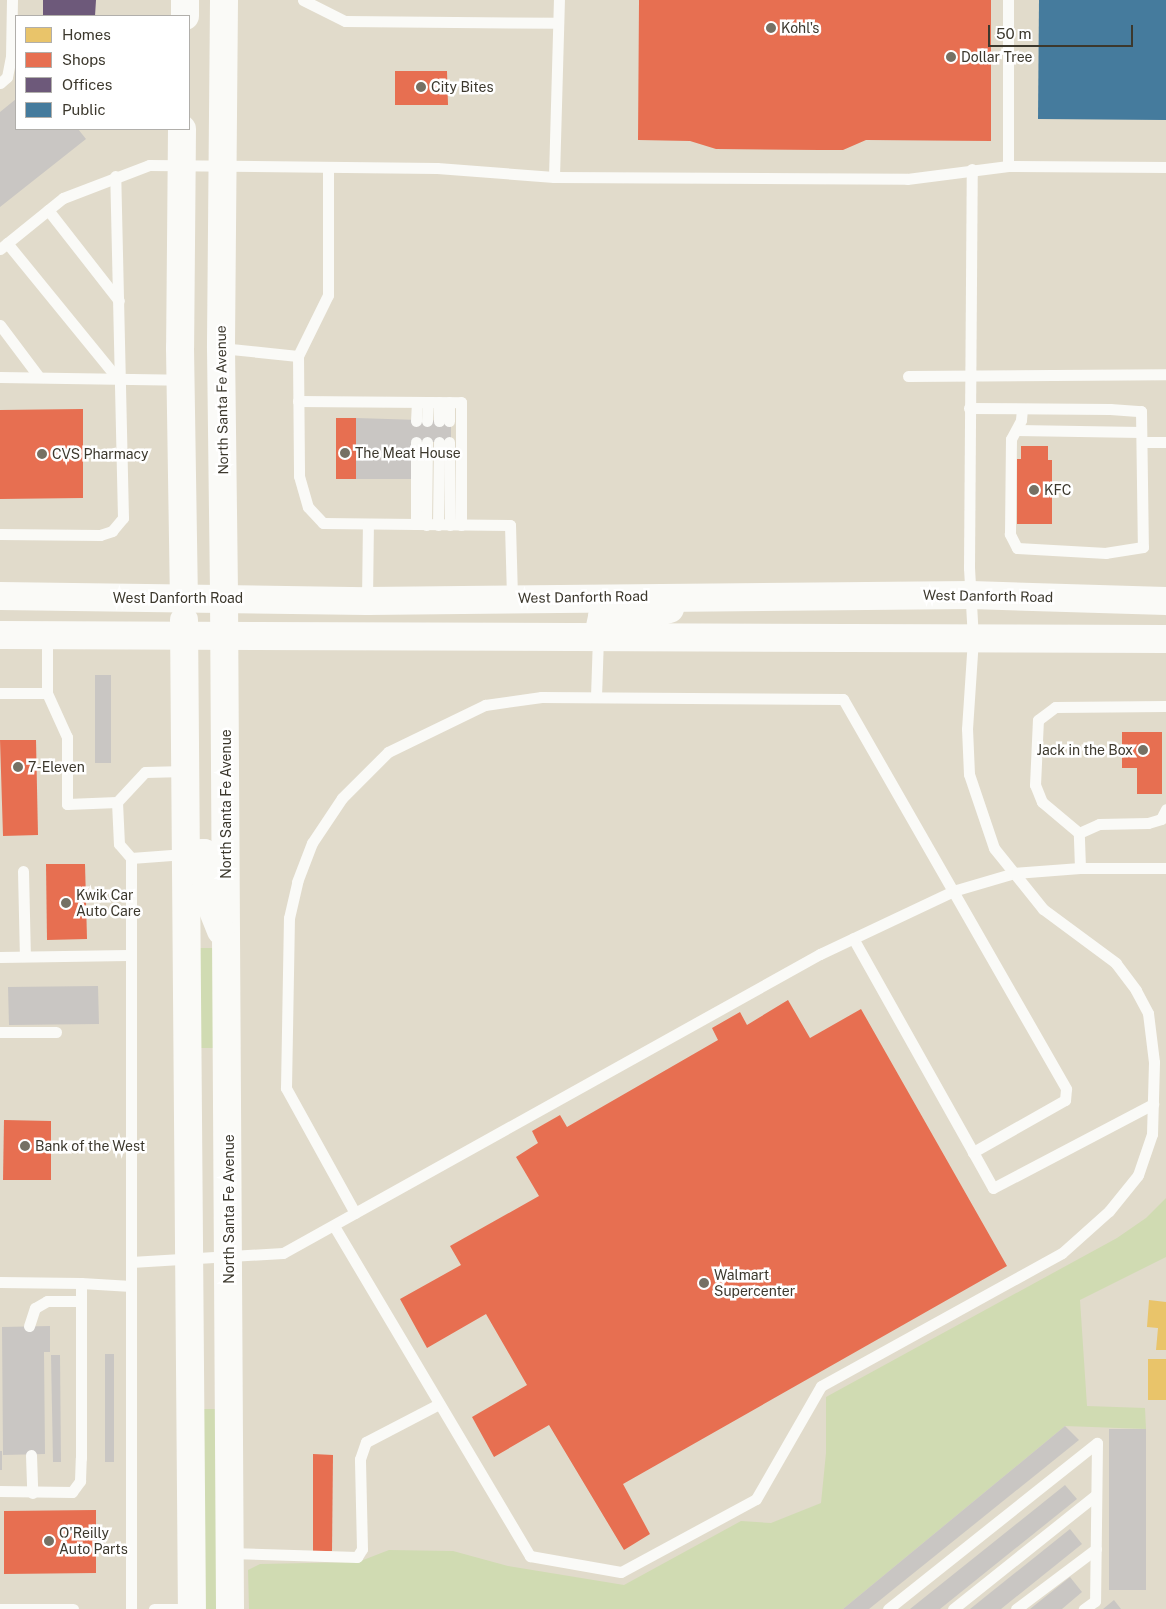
<!DOCTYPE html>
<style>
body{margin:0}
#map{position:relative;width:1166px;height:1609px;overflow:hidden;background:#e1dbcb;font-family:"Public Sans",sans-serif}
div>[style]{position:absolute}
[style*='--x']{left:calc(var(--x)*1px);top:calc(var(--y)*1px);width:calc(var(--w)*1px);rotate:calc(var(--a)*1deg)}
.green>*{inset:0;background:#d0dbb2}
.homes>*{inset:0;background:#e9c46a}
.shops>*{inset:0;background:#e76f51}
.offices>*{inset:0;background:#6d597a}
.public>*{inset:0;background:#457b9d}
.building>*{inset:0;background:#c9c6c3}
.service>*{height:11px;margin:-5.5px;padding:0 5.5px;transform-origin:5.5px;border-radius:5.5px;background:#fafaf7}
.tertiary>*{height:28px;margin:-14px;padding:0 14px;transform-origin:14px;border-radius:14px;background:#fafaf7}
.secondary>*{height:28px;margin:-14px;padding:0 14px;transform-origin:14px;border-radius:14px;background:#fafaf7}
.dots>*{width:14px;height:14px;translate:-50% -50%;box-sizing:border-box;border:2px solid #fff;border-radius:50%}
span{translate:-50% -50%;white-space:nowrap;text-align:center;line-height:1.15;-webkit-text-stroke:5px #fff;paint-order:stroke}
.poi-label{font-size:14px;color:#3c382d}
.left{translate:0 -50%;text-align:left}
.right{translate:-100% -50%;text-align:right}
.street-label{font-size:14px;color:#3c382d}
.legend{position:absolute;left:15px;top:15px;width:175px;height:115px;box-sizing:border-box;background:#fff;border:1px solid #b1afab;margin:0;padding:6px 9px;list-style:none;font-size:15px;color:#3c382d}
.legend li{display:flex;align-items:center;gap:10px;height:25px}
.legend b{width:25px;border:1px solid #b1afab}
.scale{position:absolute;left:988px;top:25px;width:145px;height:22px;box-sizing:border-box;border:2px solid #3c382d;border-top:0;padding-left:6px;font-size:15px;line-height:18px;white-space:nowrap;color:#3c382d;-webkit-text-stroke:4px #fff;paint-order:stroke}
</style>
<div id="map">
<div class="green">
<i style="clip-path:polygon(197px 948px,215px 948px,215px 1048px,198px 1048px)"></i>
<i style="clip-path:polygon(1166px 1198px,1166px 1257px,1080px 1300px,1087px 1406px,1145px 1408px,1146px 1429px,1065px 1426px,843px 1609px,249px 1609px,248px 1570px,260px 1564px,358px 1562px,389px 1550px,453px 1551px,508px 1566px,624px 1585px,741px 1521px,771px 1523px,821px 1503px,826px 1453px,826px 1397px,1117px 1238px,1146px 1218px)"></i>
<i style="clip-path:polygon(201px 1409px,218px 1409px,219px 1609px,202px 1609px)"></i>
</div>
<div class="homes">
<i style="clip-path:polygon(1149px 1300px,1166px 1302px,1166px 1350px,1156px 1350px,1158px 1328px,1147px 1327px)"></i>
<i style="clip-path:polygon(1148px 1359px,1166px 1359px,1166px 1400px,1148px 1400px)"></i>
</div>
<div class="shops">
<i style="clip-path:polygon(639px 0,991px 0,991px 141px,866px 140px,843px 150px,820px 150px,716px 149px,690px 141px,638px 140px)"></i>
<i style="clip-path:polygon(395px 71px,447px 71px,448px 105px,395px 105px)"></i>
<i style="clip-path:polygon(83px 409px,83px 498px,0 499px,0 410px)"></i>
<i style="clip-path:polygon(336px 418px,356px 418px,356px 479px,336px 479px)"></i>
<i style="clip-path:polygon(1021px 446px,1048px 446px,1048px 460px,1052px 460px,1052px 524px,1017px 524px,1017px 459px,1021px 459px)"></i>
<i style="clip-path:polygon(1122px 732px,1162px 732px,1162px 794px,1137px 794px,1137px 768px,1122px 768px)"></i>
<i style="clip-path:polygon(0 740px,36px 740px,38px 835px,3px 836px)"></i>
<i style="clip-path:polygon(46px 864px,85px 864px,87px 939px,47px 940px)"></i>
<i style="clip-path:polygon(788px 1000px,810px 1038px,861px 1009px,1007px 1266px,623px 1484px,650px 1534px,624px 1550px,549px 1425px,494px 1457px,472px 1417px,527px 1385px,486px 1314px,427px 1348px,400px 1299px,461px 1265px,450px 1246px,539px 1196px,516px 1157px,538px 1143px,532px 1131px,560px 1115px,567px 1127px,718px 1040px,712px 1028px,740px 1012px,747px 1025px)"></i>
<i style="clip-path:polygon(4px 1120px,51px 1121px,51px 1180px,3px 1180px)"></i>
<i style="clip-path:polygon(313px 1454px,333px 1455px,332px 1551px,313px 1551px)"></i>
<i style="clip-path:polygon(96px 1510px,96px 1573px,4px 1574px,4px 1511px)"></i>
</div>
<div class="offices">
<i style="clip-path:polygon(43px 0,96px 0,95px 16px,43px 16px)"></i>
</div>
<div class="public">
<i style="clip-path:polygon(1039px 0,1166px 0,1166px 120px,1038px 119px)"></i>
</div>
<div class="building">
<i style="clip-path:polygon(16px 99px,16px 129px,78px 129px,86px 139px,0 207px,0 112px)"></i>
<i style="clip-path:polygon(356px 418px,451px 421px,451px 442px,413px 442px,413px 479px,356px 479px)"></i>
<i style="clip-path:polygon(95px 675px,111px 675px,111px 763px,95px 763px)"></i>
<i style="clip-path:polygon(98px 986px,99px 1024px,9px 1025px,8px 987px)"></i>
<i style="clip-path:polygon(50px 1326px,50px 1352px,44px 1352px,45px 1454px,3px 1455px,2px 1327px)"></i>
<i style="clip-path:polygon(105px 1354px,114px 1354px,114px 1462px,105px 1462px)"></i>
<i style="clip-path:polygon(51px 1355px,60px 1355px,61px 1462px,53px 1462px)"></i>
<i style="clip-path:polygon(1065px 1426px,1079px 1440px,869px 1609px,843px 1609px)"></i>
<i style="clip-path:polygon(1109px 1429px,1146px 1429px,1146px 1590px,1109px 1590px)"></i>
<i style="clip-path:polygon(0 1451px,2px 1451px,2px 1470px,0 1470px)"></i>
<i style="clip-path:polygon(1065px 1485px,1077px 1499px,940px 1609px,910px 1609px)"></i>
<i style="clip-path:polygon(1070px 1529px,1082px 1544px,1001px 1609px,970px 1609px)"></i>
<i style="clip-path:polygon(1070px 1577px,1082px 1592px,1062px 1609px,1030px 1609px)"></i>
<i style="clip-path:polygon(1114px 1600px,1121px 1609px,1103px 1609px)"></i>
</div>
<div class="service">
<i style="--x:303;--y:0;--w:47;--a:26.6"></i>
<i style="--x:345;--y:21;--w:213;--a:0.5"></i>
<i style="--x:1008;--y:0;--w:166;--a:90"></i>
<i style="--x:0;--y:83;--w:9;--a:-41"></i>
<i style="--x:7;--y:77;--w:20;--a:-79"></i>
<i style="--x:11;--y:57;--w:57;--a:-89"></i>
<i style="--x:328;--y:168;--w:127;--a:90"></i>
<i style="--x:328;--y:295;--w:68;--a:116.2"></i>
<i style="--x:298;--y:356;--w:120;--a:89.5"></i>
<i style="--x:299;--y:476;--w:32;--a:74"></i>
<i style="--x:308;--y:507;--w:22;--a:47"></i>
<i style="--x:323;--y:523;--w:187;--a:0.6"></i>
<i style="--x:510;--y:525;--w:73;--a:88.4"></i>
<i style="--x:554;--y:177;--w:177;--a:-88.4"></i>
<i style="--x:48;--y:210;--w:115;--a:52"></i>
<i style="--x:7;--y:243;--w:176;--a:50.8"></i>
<i style="--x:0;--y:249;--w:81;--a:-39"></i>
<i style="--x:63;--y:198;--w:92;--a:-21"></i>
<i style="--x:149;--y:165;--w:288;--a:0.6"></i>
<i style="--x:437;--y:168;--w:117;--a:4.4"></i>
<i style="--x:554;--y:177;--w:353;--a:0.3"></i>
<i style="--x:907;--y:179;--w:102;--a:-7.3"></i>
<i style="--x:1008;--y:166;--w:158;--a:0.4"></i>
<i style="--x:0;--y:325;--w:65;--a:53.1"></i>
<i style="--x:221;--y:348;--w:77;--a:5.9"></i>
<i style="--x:908;--y:376;--w:258;--a:-0.4"></i>
<i style="--x:0;--y:377;--w:181;--a:0.9"></i>
<i style="--x:298;--y:401;--w:163;--a:0.4"></i>
<i style="--x:461;--y:402;--w:123;--a:90"></i>
<i style="--x:439;--y:402;--w:19;--a:90"></i>
<i style="--x:449;--y:402;--w:19;--a:90"></i>
<i style="--x:969;--y:408;--w:141;--a:0.4"></i>
<i style="--x:1110;--y:409;--w:31;--a:4"></i>
<i style="--x:1141;--y:411;--w:136;--a:89.2"></i>
<i style="--x:1143;--y:547;--w:37;--a:171"></i>
<i style="--x:1106;--y:553;--w:89;--a:-176.8"></i>
<i style="--x:1017;--y:548;--w:16;--a:-117"></i>
<i style="--x:1010;--y:534;--w:95;--a:-89.4"></i>
<i style="--x:1011;--y:439;--w:21;--a:-62"></i>
<i style="--x:1021;--y:420;--w:11;--a:-85"></i>
<i style="--x:416;--y:421;--w:19;--a:-87"></i>
<i style="--x:427;--y:421;--w:19;--a:-87"></i>
<i style="--x:1017;--y:430;--w:124;--a:0.9"></i>
<i style="--x:449;--y:442;--w:83;--a:89.3"></i>
<i style="--x:1142;--y:442;--w:24;--a:0"></i>
<i style="--x:416;--y:524;--w:82;--a:-90"></i>
<i style="--x:426;--y:525;--w:83;--a:-89.3"></i>
<i style="--x:438;--y:525;--w:83;--a:-89.3"></i>
<i style="--x:0;--y:534;--w:100;--a:0.6"></i>
<i style="--x:100;--y:535;--w:13;--a:-18"></i>
<i style="--x:112;--y:531;--w:17;--a:-50"></i>
<i style="--x:123;--y:518;--w:342;--a:-91.3"></i>
<i style="--x:367;--y:601;--w:77;--a:-89.3"></i>
<i style="--x:0;--y:693;--w:47;--a:0"></i>
<i style="--x:47;--y:693;--w:57;--a:-90"></i>
<i style="--x:47;--y:693;--w:48;--a:65.6"></i>
<i style="--x:67;--y:737;--w:67;--a:90"></i>
<i style="--x:67;--y:804;--w:50;--a:-2.3"></i>
<i style="--x:117;--y:802;--w:41;--a:-47"></i>
<i style="--x:145;--y:772;--w:40;--a:-1.4"></i>
<i style="--x:596;--y:697;--w:60;--a:-88.1"></i>
<i style="--x:117;--y:802;--w:42;--a:87.3"></i>
<i style="--x:119;--y:844;--w:18;--a:49"></i>
<i style="--x:1079;--y:833;--w:22;--a:-24"></i>
<i style="--x:1099;--y:824;--w:49;--a:-1.2"></i>
<i style="--x:1148;--y:823;--w:14;--a:-17"></i>
<i style="--x:1161;--y:819;--w:11;--a:-63"></i>
<i style="--x:1080;--y:868;--w:35;--a:-92"></i>
<i style="--x:1079;--y:833;--w:48;--a:-140"></i>
<i style="--x:1042;--y:802;--w:18;--a:-112"></i>
<i style="--x:1035;--y:785;--w:65;--a:-87.4"></i>
<i style="--x:1038;--y:720;--w:21;--a:-37"></i>
<i style="--x:1055;--y:707;--w:111;--a:-0.5"></i>
<i style="--x:23;--y:871;--w:85;--a:88.7"></i>
<i style="--x:0;--y:957;--w:128;--a:-0.9"></i>
<i style="--x:0;--y:1032;--w:56;--a:0"></i>
<i style="--x:973;--y:1152;--w:41;--a:60.9"></i>
<i style="--x:993;--y:1188;--w:181;--a:-27.7"></i>
<i style="--x:355;--y:1213;--w:143;--a:-118.9"></i>
<i style="--x:286;--y:1088;--w:170;--a:-89"></i>
<i style="--x:289;--y:918;--w:37;--a:-77"></i>
<i style="--x:297;--y:882;--w:42;--a:-69"></i>
<i style="--x:312;--y:843;--w:54;--a:-56.3"></i>
<i style="--x:342;--y:798;--w:65;--a:-45"></i>
<i style="--x:388;--y:752;--w:108;--a:-25.9"></i>
<i style="--x:485;--y:705;--w:57;--a:-8.1"></i>
<i style="--x:541;--y:697;--w:302;--a:0.4"></i>
<i style="--x:843;--y:699;--w:449;--a:60.2"></i>
<i style="--x:1066;--y:1089;--w:11;--a:95"></i>
<i style="--x:1065;--y:1100;--w:106;--a:150.5"></i>
<i style="--x:973;--y:1152;--w:245;--a:-119.3"></i>
<i style="--x:334;--y:1226;--w:384;--a:59.3"></i>
<i style="--x:530;--y:1556;--w:92;--a:10"></i>
<i style="--x:621;--y:1572;--w:153;--a:-28.4"></i>
<i style="--x:756;--y:1499;--w:130;--a:-60.1"></i>
<i style="--x:821;--y:1386;--w:275;--a:-28.9"></i>
<i style="--x:1062;--y:1253;--w:63;--a:-41.8"></i>
<i style="--x:1109;--y:1211;--w:46;--a:-51.1"></i>
<i style="--x:1138;--y:1175;--w:43;--a:-71.1"></i>
<i style="--x:1152;--y:1134;--w:72;--a:-88.4"></i>
<i style="--x:1154;--y:1062;--w:49;--a:-97"></i>
<i style="--x:1148;--y:1013;--w:26;--a:-118"></i>
<i style="--x:1136;--y:990;--w:34;--a:-127"></i>
<i style="--x:1116;--y:963;--w:91;--a:-143.5"></i>
<i style="--x:1043;--y:909;--w:78;--a:-128.8"></i>
<i style="--x:994;--y:848;--w:78;--a:-108.7"></i>
<i style="--x:969;--y:774;--w:45;--a:-92.5"></i>
<i style="--x:967;--y:729;--w:90;--a:-86.2"></i>
<i style="--x:973;--y:639;--w:71;--a:-93.2"></i>
<i style="--x:969;--y:568;--w:399;--a:-89.6"></i>
<i style="--x:131;--y:1262;--w:152;--a:-3.4"></i>
<i style="--x:283;--y:1253;--w:615;--a:-29.11"></i>
<i style="--x:820;--y:954;--w:147;--a:-25.3"></i>
<i style="--x:953;--y:891;--w:64;--a:-16.4"></i>
<i style="--x:1014;--y:873;--w:66;--a:-4.3"></i>
<i style="--x:1080;--y:868;--w:86;--a:0"></i>
<i style="--x:0;--y:1282;--w:81;--a:0.7"></i>
<i style="--x:29;--y:1326;--w:19;--a:-72"></i>
<i style="--x:35;--y:1308;--w:14;--a:-30"></i>
<i style="--x:47;--y:1301;--w:34;--a:0"></i>
<i style="--x:31;--y:1455;--w:38;--a:88"></i>
<i style="--x:0;--y:1491;--w:72;--a:0.8"></i>
<i style="--x:72;--y:1492;--w:14;--a:-54"></i>
<i style="--x:80;--y:1481;--w:23;--a:-88"></i>
<i style="--x:81;--y:1458;--w:175;--a:-90"></i>
<i style="--x:81;--y:1283;--w:50;--a:3.4"></i>
<i style="--x:230;--y:1553;--w:127;--a:1.8"></i>
<i style="--x:357;--y:1557;--w:9;--a:-58"></i>
<i style="--x:362;--y:1549;--w:90;--a:-91.3"></i>
<i style="--x:360;--y:1459;--w:18;--a:-71"></i>
<i style="--x:366;--y:1442;--w:82;--a:-27.5"></i>
<i style="--x:0;--y:1609;--w:73;--a:0"></i>
<i style="--x:131;--y:1609;--w:751;--a:-90"></i>
<i style="--x:131;--y:858;--w:54;--a:-4.2"></i>
<i style="--x:154;--y:1609;--w:38;--a:0"></i>
<i style="--x:888;--y:1609;--w:267;--a:-38.5"></i>
<i style="--x:1097;--y:1443;--w:158;--a:90.7"></i>
<i style="--x:1095;--y:1601;--w:14;--a:144"></i>
<i style="--x:953;--y:1609;--w:183;--a:-38.6"></i>
<i style="--x:1016;--y:1609;--w:100;--a:-36.9"></i>
</div>
<div class="tertiary">
<i style="--x:224;--y:0;--w:348;--a:90.5"></i>
<i style="--x:221;--y:348;--w:250;--a:89.3"></i>
<i style="--x:185;--y:16;--w:16;--a:-90"></i>
<i style="--x:182;--y:129;--w:219;--a:90.5"></i>
<i style="--x:180;--y:348;--w:251;--a:89.1"></i>
</div>
<div class="secondary">
<i style="--x:0;--y:596;--w:367;--a:0.8"></i>
<i style="--x:367;--y:601;--w:604;--a:-0.57"></i>
<i style="--x:971;--y:595;--w:195;--a:1.8"></i>
<i style="--x:224;--y:598;--w:1011;--a:89.66"></i>
<i style="--x:184;--y:620;--w:989;--a:89.54"></i>
<i style="--x:0;--y:635;--w:1166;--a:0.2"></i>
<i style="--x:598;--y:636;--w:19;--a:-78"></i>
<i style="--x:602;--y:617;--w:43;--a:-1.3"></i>
<i style="--x:645;--y:616;--w:26;--a:-16"></i>
<i style="--x:192;--y:854;--w:12;--a:-5"></i>
<i style="--x:204;--y:853;--w:38;--a:88"></i>
<i style="--x:205;--y:891;--w:43;--a:68.2"></i>
</div>
<div class="dots">
<i style="left:771px;top:28px;background:#767164"></i>
<i style="left:951px;top:57px;background:#767164"></i>
<i style="left:421px;top:87px;background:#767164"></i>
<i style="left:345px;top:453px;background:#767164"></i>
<i style="left:42px;top:454px;background:#767164"></i>
<i style="left:1034px;top:490px;background:#767164"></i>
<i style="left:1143px;top:750px;background:#767164"></i>
<i style="left:18px;top:767px;background:#767164"></i>
<i style="left:66px;top:903px;background:#767164"></i>
<i style="left:25px;top:1146px;background:#767164"></i>
<i style="left:704px;top:1283px;background:#767164"></i>
<i style="left:49px;top:1541px;background:#767164"></i>
</div>
<div class="poi-label">
<span class="left" style="left:781px;top:28px">Kohl's</span>
<span class="left" style="left:961px;top:57px">Dollar Tree</span>
<span class="left" style="left:431px;top:87px">City Bites</span>
<span class="left" style="left:355px;top:453px">The Meat House</span>
<span class="left" style="left:52px;top:454px">CVS Pharmacy</span>
<span class="left" style="left:1044px;top:490px">KFC</span>
<span class="right" style="left:1133px;top:750px">Jack in the Box</span>
<span class="left" style="left:28px;top:767px">7-Eleven</span>
<span class="left" style="left:76px;top:903px">Kwik Car<br>Auto Care</span>
<span class="left" style="left:35px;top:1146px">Bank of the West</span>
<span class="left" style="left:714px;top:1283px">Walmart<br>Supercenter</span>
<span class="left" style="left:59px;top:1541px">O'Reilly<br>Auto Parts</span>
</div>
<div class="street-label">
<span style="left:222px;top:400px;rotate:-91deg">North Santa Fe Avenue</span>
<span style="left:988px;top:596px;rotate:1deg">West Danforth Road</span>
<span style="left:583px;top:597px;rotate:-1deg">West Danforth Road</span>
<span style="left:178px;top:598px">West Danforth Road</span>
<span style="left:226px;top:804px;rotate:-90deg">North Santa Fe Avenue</span>
<span style="left:229px;top:1209px;rotate:-90deg">North Santa Fe Avenue</span>
</div>
<ul class="legend">
<li><b style="height:14px;background:#e9c46a"></b>Homes</li>
<li><b style="height:14px;background:#e76f51"></b>Shops</li>
<li><b style="height:14px;background:#6d597a"></b>Offices</li>
<li><b style="height:14px;background:#457b9d"></b>Public</li>
</ul>
<div class="scale">50 m</div>
</div>
